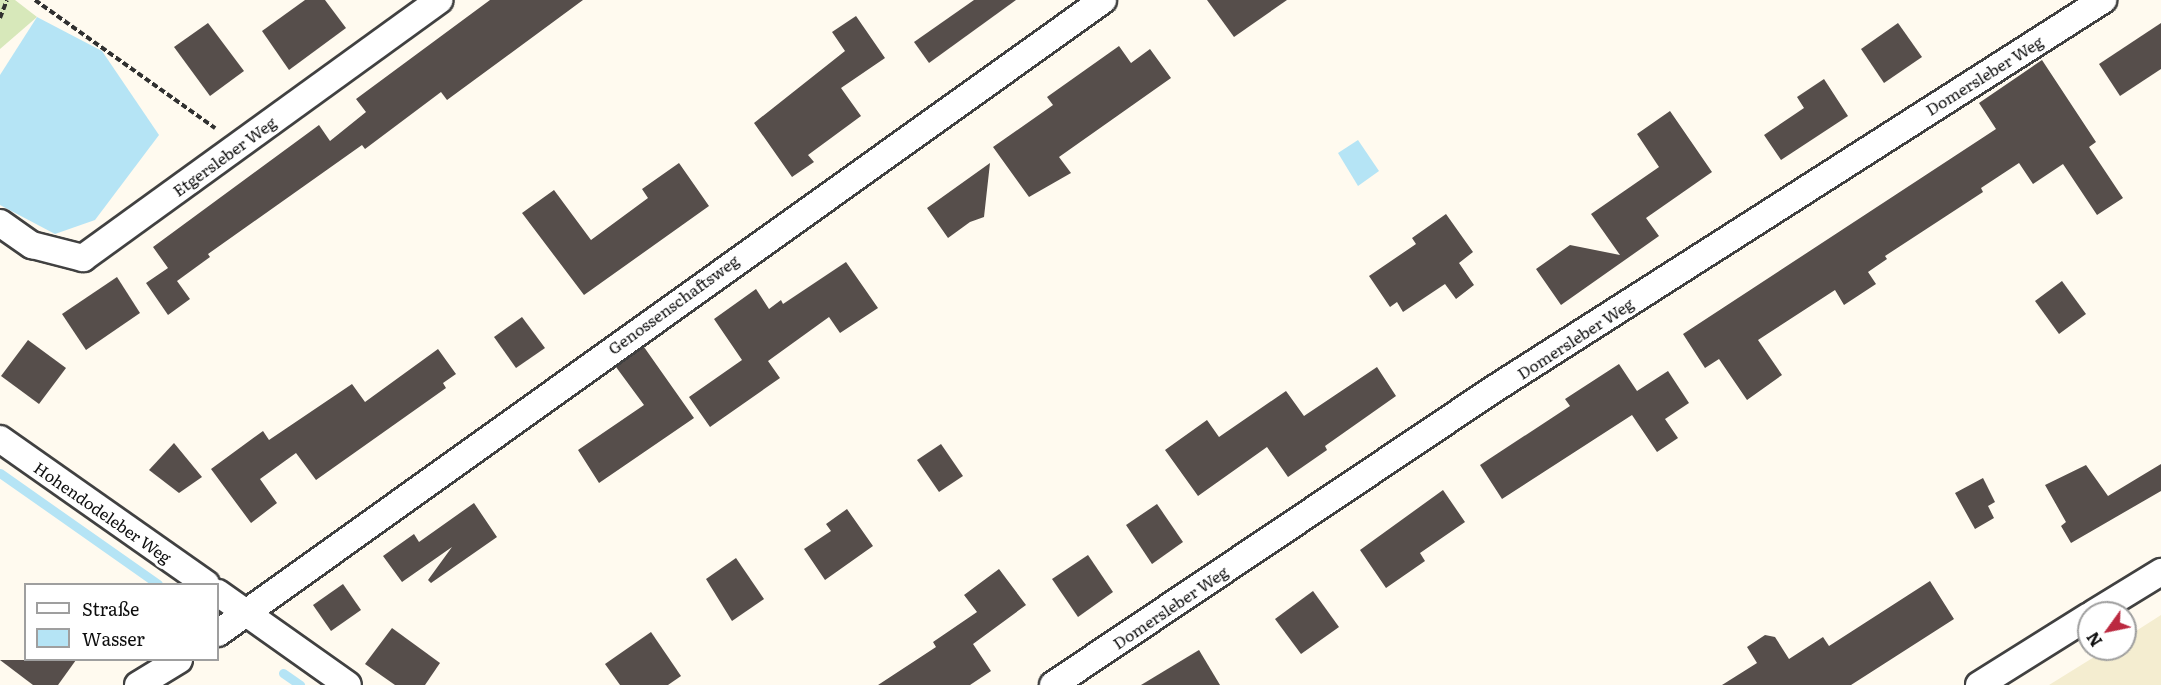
<!DOCTYPE html>
<meta charset="utf-8">
<style>
body{margin:0}
#map{position:relative;width:2161px;height:685px;overflow:hidden;background:#fffaef;font-family:Literata,serif}
div>[style]{position:absolute}
[style*='--x']{left:calc(var(--x)*1px);top:calc(var(--y)*1px);width:calc(var(--w)*1px);rotate:calc(var(--a)*1deg)}
.farmland>*{inset:0;background:#f4edd0}
.green>*{inset:0;background:#d7e8ba}
.water>*{inset:0;background:#b5e4f5}
.stream>*{height:9px;margin:-4.5px;padding:0 4.5px;transform-origin:4.5px;border-radius:4.5px;background:#b5e4f5}
.building>*{inset:0;background:#564e4b}
.path>*{height:4px;margin-top:-2px;transform-origin:0;background:repeating-linear-gradient(90deg,#303030 0 6px,transparent 0 9px)}
.roads{filter:drop-shadow(2px 0 #414141) drop-shadow(-2px 0 #414141) drop-shadow(0 2px #414141) drop-shadow(0 -2px #414141)}
.minor>*{height:26px;margin:-13px;padding:0 13px;transform-origin:13px;border-radius:13px;background:#fff}
span{translate:-50% -50%;white-space:nowrap;text-align:center;line-height:1.15;-webkit-text-stroke:6px #fff;paint-order:stroke}
.street-label{font-size:16px;color:#0e0e0e}
.legend{position:absolute;left:24px;top:583px;width:195px;height:78px;box-sizing:border-box;background:#fff;border:2px solid #9f9f9f;margin:0;padding:8px 10px;list-style:none;font-size:18px;color:#0e0e0e}
.legend li{display:flex;align-items:center;gap:12px;height:30px}
.legend b{width:30px;border:2px solid #9f9f9f}
.north{position:absolute;left:2077px;top:601px;width:60px;height:60px;box-sizing:border-box;background:#fff;border:2px solid #9f9f9f;border-radius:50%;rotate:237deg;font-size:16px;font-weight:700;line-height:24px;text-align:center;color:#0e0e0e}
.north::after{content:'';display:block;margin:auto;width:21px;height:27px;background:#bb2940;clip-path:polygon(50% 0,100% 100%,50% 72%,0 100%)}
</style>
<div id="map">
<div class="farmland">
<i style="clip-path:polygon(2161px 615px,2161px 685px,2049px 685px,2107px 649px,2125px 649px,2125px 638px)"></i>
</div>
<div class="green">
<i style="clip-path:polygon(0 0,15px 0,37px 17px,0 49px)"></i>
</div>
<div class="water">
<i style="clip-path:polygon(37px 17px,102px 51px,159px 135px,95px 220px,55px 234px,0 205px,0 75px)"></i>
<i style="clip-path:polygon(1358px 140px,1379px 171px,1358px 186px,1338px 153px)"></i>
</div>
<div class="stream">
<i style="--x:0;--y:473;--w:193;--a:35.1"></i>
<i style="--x:283;--y:673;--w:21;--a:35"></i>
</div>
<div class="building">
<i style="clip-path:polygon(305px 0,325px 0,346px 28px,289px 70px,262px 31px)"></i>
<i style="clip-path:polygon(490px 0,583px 0,447px 100px,441px 92px,365px 149px,362px 145px,208px 254px,210px 257px,177px 281px,190px 299px,168px 315px,146px 283px,168px 268px,153px 247px,319px 125px,330px 141px,366px 112px,356px 99px)"></i>
<i style="clip-path:polygon(974px 0,1016px 0,929px 63px,914px 42px)"></i>
<i style="clip-path:polygon(1207px 0,1287px 0,1234px 37px)"></i>
<i style="clip-path:polygon(856px 16px,885px 58px,841px 88px,861px 116px,808px 155px,814px 162px,792px 177px,754px 123px,845px 51px,832px 32px)"></i>
<i style="clip-path:polygon(208px 23px,244px 71px,210px 96px,174px 47px)"></i>
<i style="clip-path:polygon(1898px 23px,1922px 57px,1884px 83px,1861px 49px)"></i>
<i style="clip-path:polygon(2161px 23px,2161px 69px,2120px 96px,2099px 64px)"></i>
<i style="clip-path:polygon(1119px 46px,1131px 63px,1150px 49px,1171px 78px,1059px 157px,1071px 173px,1029px 197px,993px 147px,1053px 105px,1047px 97px)"></i>
<i style="clip-path:polygon(2042px 60px,2096px 142px,2089px 147px,2123px 198px,2097px 215px,2063px 164px,2033px 184px,2019px 163px,1981px 188px,1983px 192px,1885px 256px,1887px 259px,1868px 272px,1876px 284px,1844px 305px,1835px 290px,1758px 340px,1782px 375px,1747px 400px,1719px 359px,1705px 368px,1683px 334px,1996px 129px,1979px 103px)"></i>
<i style="clip-path:polygon(1824px 79px,1848px 116px,1781px 160px,1764px 135px,1804px 108px,1797px 97px)"></i>
<i style="clip-path:polygon(1670px 111px,1712px 172px,1646px 218px,1659px 236px,1561px 305px,1536px 269px,1570px 245px,1620px 255px,1591px 214px,1659px 167px,1637px 134px)"></i>
<i style="clip-path:polygon(679px 163px,709px 206px,584px 295px,522px 213px,554px 190px,591px 240px,648px 198px,642px 189px)"></i>
<i style="clip-path:polygon(990px 163px,984px 217px,970px 222px,948px 238px,927px 208px)"></i>
<i style="clip-path:polygon(1446px 214px,1473px 252px,1459px 263px,1474px 285px,1456px 299px,1445px 284px,1403px 312px,1397px 302px,1390px 307px,1369px 276px,1416px 244px,1412px 238px)"></i>
<i style="clip-path:polygon(846px 262px,878px 308px,840px 333px,829px 317px,768px 361px,780px 378px,710px 427px,689px 397px,742px 360px,714px 319px,756px 289px,769px 309px,781px 300px,783px 304px)"></i>
<i style="clip-path:polygon(117px 277px,140px 313px,86px 350px,62px 314px)"></i>
<i style="clip-path:polygon(2062px 281px,2086px 314px,2059px 334px,2035px 301px)"></i>
<i style="clip-path:polygon(522px 317px,545px 348px,516px 368px,494px 337px)"></i>
<i style="clip-path:polygon(28px 340px,66px 368px,39px 404px,1px 376px)"></i>
<i style="clip-path:polygon(644px 347px,694px 418px,599px 483px,578px 450px,644px 405px,616px 367px)"></i>
<i style="clip-path:polygon(438px 349px,456px 374px,443px 383px,446px 388px,316px 480px,296px 453px,260px 479px,277px 503px,251px 523px,211px 469px,263px 431px,269px 440px,352px 384px,365px 402px)"></i>
<i style="clip-path:polygon(1619px 364px,1637px 391px,1668px 371px,1689px 403px,1665px 419px,1678px 438px,1657px 452px,1632px 415px,1502px 499px,1480px 465px,1570px 406px,1565px 399px)"></i>
<i style="clip-path:polygon(1377px 367px,1396px 396px,1325px 446px,1327px 450px,1288px 477px,1267px 447px,1198px 496px,1165px 450px,1207px 420px,1219px 437px,1286px 391px,1304px 416px)"></i>
<i style="clip-path:polygon(174px 443px,202px 477px,179px 493px,149px 470px)"></i>
<i style="clip-path:polygon(941px 444px,963px 476px,939px 492px,917px 460px)"></i>
<i style="clip-path:polygon(2161px 464px,2161px 491px,2071px 543px,2061px 526px,2066px 522px,2045px 485px,2086px 465px,2108px 496px)"></i>
<i style="clip-path:polygon(1983px 478px,1995px 502px,1988px 506px,1994px 518px,1975px 529px,1955px 493px)"></i>
<i style="clip-path:polygon(1443px 490px,1465px 522px,1420px 553px,1425px 561px,1386px 588px,1360px 550px)"></i>
<i style="clip-path:polygon(474px 503px,497px 537px,431px 583px,428px 580px,452px 547px,402px 582px,383px 556px,414px 534px,419px 542px)"></i>
<i style="clip-path:polygon(1157px 504px,1183px 542px,1152px 564px,1126px 525px)"></i>
<i style="clip-path:polygon(847px 509px,873px 546px,825px 580px,804px 549px,831px 531px,826px 524px)"></i>
<i style="clip-path:polygon(1088px 555px,1113px 592px,1078px 617px,1052px 579px)"></i>
<i style="clip-path:polygon(736px 558px,764px 599px,732px 621px,706px 579px)"></i>
<i style="clip-path:polygon(999px 569px,1026px 605px,973px 644px,991px 671px,970px 685px,878px 685px,936px 647px,933px 642px,977px 612px,964px 595px)"></i>
<i style="clip-path:polygon(1930px 581px,1954px 619px,1851px 685px,1722px 685px,1757px 663px,1747px 647px,1765px 635px,1775px 637px,1789px 659px,1823px 637px,1829px 646px)"></i>
<i style="clip-path:polygon(343px 584px,361px 610px,331px 631px,313px 605px)"></i>
<i style="clip-path:polygon(1313px 591px,1339px 627px,1301px 654px,1275px 619px)"></i>
<i style="clip-path:polygon(392px 628px,440px 663px,425px 685px,395px 685px,365px 664px)"></i>
<i style="clip-path:polygon(651px 632px,681px 676px,668px 685px,620px 685px,605px 664px)"></i>
<i style="clip-path:polygon(1199px 650px,1220px 685px,1141px 685px)"></i>
<i style="clip-path:polygon(0 660px,76px 660px,58px 685px,33px 685px)"></i>
</div>
<div class="path">
<i style="--x:35;--y:0;--w:221;--a:35.4"></i>
<i style="--x:0;--y:18;--w:19;--a:-69"></i>
</div>
<div class="roads">
<div class="minor">
<i style="--x:0;--y:223;--w:39;--a:35"></i>
<i style="--x:32;--y:245;--w:53;--a:14.3"></i>
<i style="--x:83;--y:258;--w:440;--a:-35.9"></i>
<i style="--x:0;--y:439;--w:252;--a:35.1"></i>
<i style="--x:218;--y:593;--w:159;--a:35.3"></i>
<i style="--x:2094;--y:613;--w:79;--a:-31.5"></i>
<i style="--x:218;--y:633;--w:1088;--a:-35.57"></i>
<i style="--x:138;--y:685;--w:48;--a:-31.4"></i>
<i style="--x:1053;--y:685;--w:531;--a:-33.87"></i>
<i style="--x:1494;--y:389;--w:723;--a:-32.57"></i>
<i style="--x:1979;--y:685;--w:130;--a:-32.1"></i>
</div>
</div>
<div class="street-label">
<span style="left:1984px;top:75px;rotate:-32deg">Domersleber Weg</span>
<span style="left:224px;top:156px;rotate:-36deg">Etgersleber Weg</span>
<span style="left:673px;top:304px;rotate:-36deg">Genossenschaftsweg</span>
<span style="left:1575px;top:338px;rotate:-33deg">Domersleber Weg</span>
<span style="left:103px;top:512px;rotate:35deg">Hohendodeleber Weg</span>
<span style="left:1170px;top:607px;rotate:-34deg">Domersleber Weg</span>
</div>
<ul class="legend">
<li><b style="height:8px;background:#fff"></b>Straße</li>
<li><b style="height:16px;background:#b5e4f5"></b>Wasser</li>
</ul>
<div class="north">N</div>
</div>
